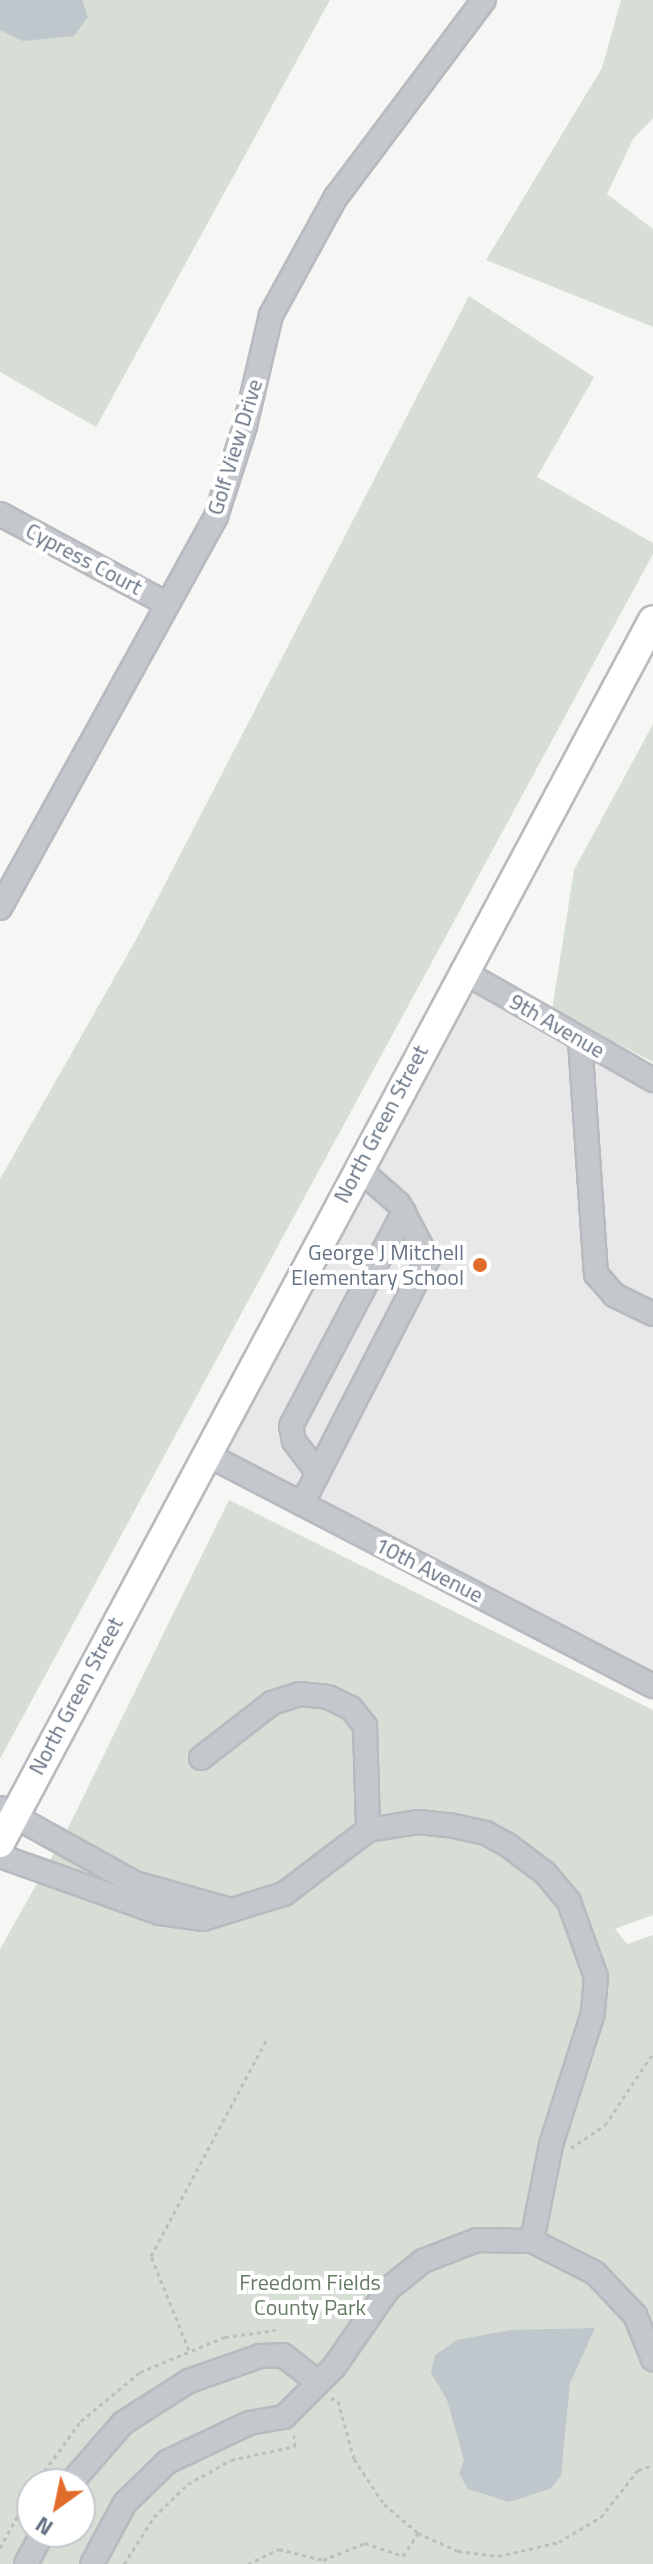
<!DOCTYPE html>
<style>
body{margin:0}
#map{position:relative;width:653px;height:2564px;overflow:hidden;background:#f6f7f4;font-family:"Titillium Web",sans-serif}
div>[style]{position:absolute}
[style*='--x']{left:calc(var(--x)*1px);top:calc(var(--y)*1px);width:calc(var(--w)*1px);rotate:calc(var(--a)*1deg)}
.built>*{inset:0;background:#e7e8e7}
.green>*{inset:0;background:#d7ded5}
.water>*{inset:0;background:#bfc7cd}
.path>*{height:3px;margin-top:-1.5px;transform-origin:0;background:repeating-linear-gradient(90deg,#bcbec0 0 4px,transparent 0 8px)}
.roads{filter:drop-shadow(2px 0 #b7babf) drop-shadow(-2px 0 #b7babf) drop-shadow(0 2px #b7babf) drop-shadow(0 -2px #b7babf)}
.minor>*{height:22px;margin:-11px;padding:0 11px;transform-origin:11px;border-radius:11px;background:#c4c7cb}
.major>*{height:28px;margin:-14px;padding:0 14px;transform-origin:14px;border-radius:14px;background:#fff}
.dots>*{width:22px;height:22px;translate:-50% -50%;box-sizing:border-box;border:4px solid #fff;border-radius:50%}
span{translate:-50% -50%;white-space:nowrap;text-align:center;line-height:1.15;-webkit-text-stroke:8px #fff;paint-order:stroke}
.street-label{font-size:22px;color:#667384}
.poi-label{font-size:22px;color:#667384}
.right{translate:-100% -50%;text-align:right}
.park-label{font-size:22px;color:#667c65}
.north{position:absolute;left:16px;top:2468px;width:80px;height:80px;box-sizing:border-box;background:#fff;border:2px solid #c2c7ce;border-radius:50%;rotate:213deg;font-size:22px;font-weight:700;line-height:32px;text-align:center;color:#667384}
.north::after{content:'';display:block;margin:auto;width:28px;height:36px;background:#e26c29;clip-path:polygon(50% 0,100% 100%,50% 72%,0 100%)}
</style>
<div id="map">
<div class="built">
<i style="clip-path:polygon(462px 971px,653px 1080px,653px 1680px,208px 1449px)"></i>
</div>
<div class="green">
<i style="clip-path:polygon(0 0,330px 0,96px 427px,0 372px)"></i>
<i style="clip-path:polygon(621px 0,653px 0,653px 118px,633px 139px,607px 194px,653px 229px,653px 327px,486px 260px,602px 68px)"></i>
<i style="clip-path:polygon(469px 296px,594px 377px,537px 477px,653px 543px,653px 554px,0 1759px,0 1179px,137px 938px)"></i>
<i style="clip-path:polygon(653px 724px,653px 1062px,552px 1010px,574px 870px)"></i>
<i style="clip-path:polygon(evenodd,229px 1500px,653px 1710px,653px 1915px,615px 1929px,627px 1944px,653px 1935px,653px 2564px,0 2564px,0 1949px,67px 1830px,229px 1500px,32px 2484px,80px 2484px,80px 2532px,32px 2532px,32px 2484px)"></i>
</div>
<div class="water">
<i style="clip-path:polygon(0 0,82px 0,88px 17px,74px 36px,23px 41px,0 30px)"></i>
<i style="clip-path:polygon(595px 2328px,570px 2383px,561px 2476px,550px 2489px,509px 2502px,468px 2489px,459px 2474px,464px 2460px,447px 2400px,431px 2373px,435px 2355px,457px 2340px,510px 2330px)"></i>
</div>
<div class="path">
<i style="--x:571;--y:2148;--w:41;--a:-34.1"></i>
<i style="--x:605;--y:2125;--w:87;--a:-56.3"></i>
<i style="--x:189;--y:2350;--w:101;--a:-112"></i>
<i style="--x:151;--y:2256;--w:248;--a:-61.9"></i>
<i style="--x:331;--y:2398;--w:8;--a:23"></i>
<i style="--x:338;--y:2401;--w:60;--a:74.6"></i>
<i style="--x:354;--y:2459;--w:54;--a:56.3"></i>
<i style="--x:384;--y:2504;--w:45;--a:40.5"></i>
<i style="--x:418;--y:2533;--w:44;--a:24.2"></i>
<i style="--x:458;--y:2551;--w:40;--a:7.1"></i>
<i style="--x:498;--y:2556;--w:63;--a:-12.9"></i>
<i style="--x:559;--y:2542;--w:49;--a:-30.8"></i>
<i style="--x:601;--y:2517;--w:60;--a:-51.8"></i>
<i style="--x:638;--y:2470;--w:16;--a:-18"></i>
<i style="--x:35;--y:2484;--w:78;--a:-53.9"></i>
<i style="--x:81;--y:2421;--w:77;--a:-39.7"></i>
<i style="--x:140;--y:2372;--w:92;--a:-22.4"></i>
<i style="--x:225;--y:2337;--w:51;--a:-7.8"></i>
<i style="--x:0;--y:2548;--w:67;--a:-61.5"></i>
<i style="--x:124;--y:2564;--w:56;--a:-57.4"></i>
<i style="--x:154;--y:2517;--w:47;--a:-44.1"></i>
<i style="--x:188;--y:2484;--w:49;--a:-29.2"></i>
<i style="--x:231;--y:2460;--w:66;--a:-12.3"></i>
<i style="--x:295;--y:2446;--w:11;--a:-95"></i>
<i style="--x:248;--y:2564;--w:34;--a:-26"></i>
<i style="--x:279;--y:2549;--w:45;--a:14"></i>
<i style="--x:323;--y:2560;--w:45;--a:-22"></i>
<i style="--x:365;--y:2543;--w:40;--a:18.9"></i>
<i style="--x:403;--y:2556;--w:27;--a:-57"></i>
</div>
<div class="roads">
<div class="minor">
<i style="--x:0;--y:514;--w:190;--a:28.3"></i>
<i style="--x:0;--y:908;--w:448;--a:-61.1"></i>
<i style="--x:216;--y:516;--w:95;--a:-72.1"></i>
<i style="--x:245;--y:426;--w:114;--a:-76.8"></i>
<i style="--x:271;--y:315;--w:135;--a:-61.2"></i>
<i style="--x:336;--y:197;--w:246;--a:-53.1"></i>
<i style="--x:462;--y:971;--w:220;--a:29.7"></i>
<i style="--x:580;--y:1040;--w:235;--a:86.1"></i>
<i style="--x:596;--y:1274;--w:28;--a:49"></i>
<i style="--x:614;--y:1295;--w:43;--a:26"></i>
<i style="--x:206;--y:1454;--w:504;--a:27.43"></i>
<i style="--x:318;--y:1473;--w:40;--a:-127"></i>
<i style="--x:294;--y:1441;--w:15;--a:-101"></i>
<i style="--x:291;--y:1426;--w:242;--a:-62.2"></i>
<i style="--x:302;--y:1504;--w:276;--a:-62.8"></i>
<i style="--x:428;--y:1259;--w:62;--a:-117.8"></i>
<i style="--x:399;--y:1204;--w:55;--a:-138.7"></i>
<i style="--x:201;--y:1758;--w:90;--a:-37.8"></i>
<i style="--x:272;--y:1703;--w:29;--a:-18"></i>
<i style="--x:300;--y:1694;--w:28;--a:6"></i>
<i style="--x:328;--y:1697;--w:25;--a:26"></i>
<i style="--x:351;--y:1708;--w:23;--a:52"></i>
<i style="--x:365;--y:1726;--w:104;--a:88.3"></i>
<i style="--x:0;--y:1808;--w:154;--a:29.1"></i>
<i style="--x:135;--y:1883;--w:100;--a:15.7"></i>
<i style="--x:0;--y:1856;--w:170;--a:19.6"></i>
<i style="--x:160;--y:1913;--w:43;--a:7.9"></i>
<i style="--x:203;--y:1919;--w:85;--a:-17.2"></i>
<i style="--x:284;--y:1894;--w:106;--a:-37.3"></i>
<i style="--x:368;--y:1830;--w:51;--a:-9.1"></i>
<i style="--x:418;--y:1822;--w:31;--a:6"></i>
<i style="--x:449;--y:1825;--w:38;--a:12"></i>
<i style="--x:486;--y:1833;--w:26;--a:29"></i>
<i style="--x:509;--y:1846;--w:45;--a:36.9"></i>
<i style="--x:545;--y:1873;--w:38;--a:50"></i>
<i style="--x:569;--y:1902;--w:80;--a:70.2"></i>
<i style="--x:596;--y:1977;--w:36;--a:95"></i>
<i style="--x:593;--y:2013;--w:139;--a:107.7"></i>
<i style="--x:551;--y:2145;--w:98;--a:101.2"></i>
<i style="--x:70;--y:2484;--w:81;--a:-49"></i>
<i style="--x:123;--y:2423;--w:78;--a:-32.5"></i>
<i style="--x:189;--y:2381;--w:75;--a:-19.4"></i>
<i style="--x:260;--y:2356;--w:23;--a:-2"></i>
<i style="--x:283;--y:2355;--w:42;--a:38.2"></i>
<i style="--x:26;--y:2564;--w:36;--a:-62"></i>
<i style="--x:92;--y:2564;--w:69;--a:-61.6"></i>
<i style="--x:125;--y:2503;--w:59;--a:-44.3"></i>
<i style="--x:167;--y:2462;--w:91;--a:-25.4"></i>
<i style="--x:249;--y:2423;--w:36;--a:-10"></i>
<i style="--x:284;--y:2417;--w:71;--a:-45"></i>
<i style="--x:334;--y:2367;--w:95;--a:-55.3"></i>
<i style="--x:388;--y:2289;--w:45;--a:-38.7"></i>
<i style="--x:423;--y:2261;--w:58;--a:-21.3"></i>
<i style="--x:477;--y:2240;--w:55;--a:1"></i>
<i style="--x:532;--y:2241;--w:71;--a:26.9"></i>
<i style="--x:595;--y:2273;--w:58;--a:46.4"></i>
<i style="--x:635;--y:2315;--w:48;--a:67.8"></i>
</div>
<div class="major">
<i style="--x:0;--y:1843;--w:1386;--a:-61.9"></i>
</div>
</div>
<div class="dots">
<i style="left:480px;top:1265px;background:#e26c29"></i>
</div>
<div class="street-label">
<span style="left:235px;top:447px;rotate:-73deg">Golf View Drive</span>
<span style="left:84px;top:559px;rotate:28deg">Cypress Court</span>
<span style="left:557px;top:1026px;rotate:30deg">9th Avenue</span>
<span style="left:381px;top:1124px;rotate:-62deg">North Green Street</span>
<span style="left:429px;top:1570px;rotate:27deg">10th Avenue</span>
<span style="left:76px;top:1696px;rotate:-62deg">North Green Street</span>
</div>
<div class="poi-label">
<span class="right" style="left:464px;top:1265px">George J Mitchell<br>Elementary School</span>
</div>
<div class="park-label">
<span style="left:310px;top:2295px">Freedom Fields<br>County Park</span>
</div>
<div class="north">N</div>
</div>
